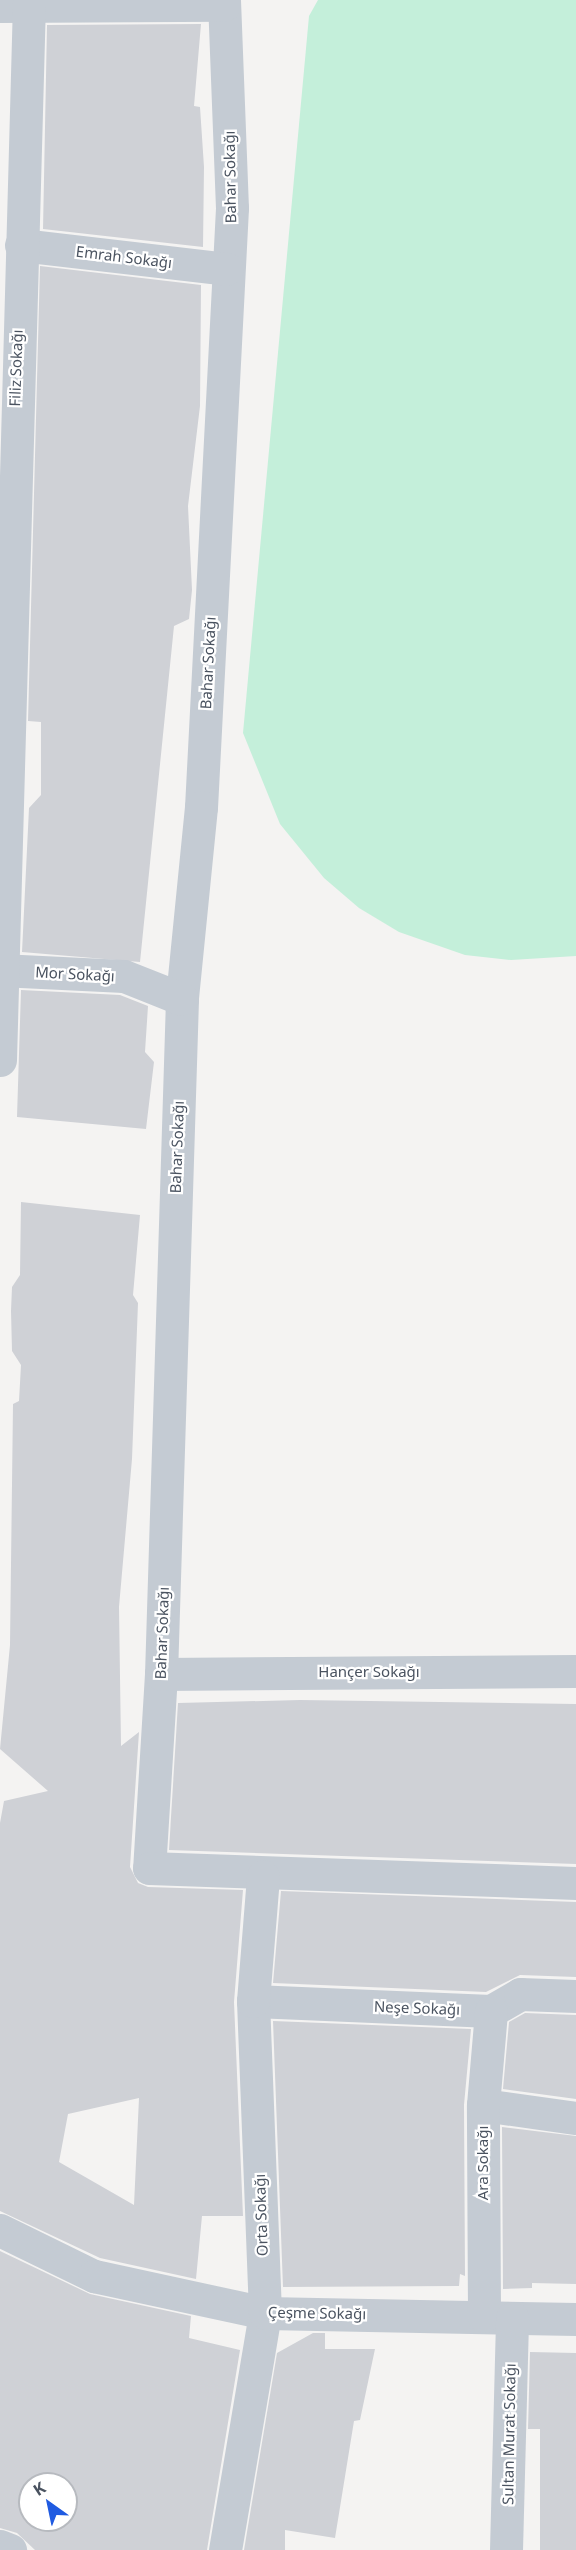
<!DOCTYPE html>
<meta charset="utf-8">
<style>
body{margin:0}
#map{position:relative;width:576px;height:2550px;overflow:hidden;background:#f4f3f2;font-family:"Noto Sans",sans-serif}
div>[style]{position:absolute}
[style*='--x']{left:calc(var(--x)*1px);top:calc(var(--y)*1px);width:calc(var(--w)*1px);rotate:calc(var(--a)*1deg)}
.green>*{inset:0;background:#c4efda}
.building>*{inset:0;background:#cfd1d6}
.street>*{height:33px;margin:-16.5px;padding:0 16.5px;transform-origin:16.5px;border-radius:16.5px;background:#c4cbd3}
span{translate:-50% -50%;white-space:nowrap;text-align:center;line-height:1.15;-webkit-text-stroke:4.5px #fff;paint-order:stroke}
.street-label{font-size:15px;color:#4a5360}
.north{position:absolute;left:18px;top:2472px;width:60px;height:60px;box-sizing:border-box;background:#fff;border:2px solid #b7babf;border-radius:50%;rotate:327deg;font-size:16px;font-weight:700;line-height:24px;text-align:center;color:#4a5360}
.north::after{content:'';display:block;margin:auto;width:21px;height:27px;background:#205be1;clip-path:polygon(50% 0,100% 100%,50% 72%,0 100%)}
</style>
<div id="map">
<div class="green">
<i style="clip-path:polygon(318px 0,576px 0,576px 956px,511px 960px,465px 955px,399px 932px,359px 908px,324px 878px,280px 824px,243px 733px,309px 16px)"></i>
</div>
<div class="building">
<i style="clip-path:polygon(201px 24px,194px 106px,200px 107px,204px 167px,203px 247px,43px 229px,47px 25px)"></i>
<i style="clip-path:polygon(40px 266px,201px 285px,200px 406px,188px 506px,192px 590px,189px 619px,174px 626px,140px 962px,22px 952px,29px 808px,41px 795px,41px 722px,28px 721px)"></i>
<i style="clip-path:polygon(21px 990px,120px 995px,148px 1006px,145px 1052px,154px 1062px,146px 1129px,17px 1117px)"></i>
<i style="clip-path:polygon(evenodd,21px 1202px,140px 1215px,133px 1295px,138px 1303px,132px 1459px,119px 1607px,121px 1746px,139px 1732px,130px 1867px,138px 1883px,148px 1887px,243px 1890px,234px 2002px,243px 2216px,202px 2216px,196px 2279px,100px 2258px,0 2211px,0 1823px,4px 1801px,48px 1791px,0 1749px,10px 1645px,13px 1404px,19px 1401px,21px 1365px,12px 1351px,11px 1311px,12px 1287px,20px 1275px,21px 1202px,139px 2098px,134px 2205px,59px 2162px,68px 2114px,139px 2098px)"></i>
<i style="clip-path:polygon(300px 1700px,576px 1704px,576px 1864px,169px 1850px,178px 1703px)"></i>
<i style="clip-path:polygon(281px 1891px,576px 1902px,576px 1977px,520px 1975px,486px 1992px,273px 1983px)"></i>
<i style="clip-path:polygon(525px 2013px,576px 2015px,576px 2099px,503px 2089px,509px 2022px)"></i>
<i style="clip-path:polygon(273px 2021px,471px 2029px,464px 2105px,465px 2276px,460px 2274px,459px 2286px,283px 2287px)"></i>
<i style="clip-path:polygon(502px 2127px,576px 2136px,576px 2284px,532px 2283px,532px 2288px,503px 2289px)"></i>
<i style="clip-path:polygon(evenodd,0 2251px,90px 2294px,191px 2316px,189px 2338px,240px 2350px,207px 2550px,35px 2550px,17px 2533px,0 2528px,0 2251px,30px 2484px,66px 2484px,66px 2520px,30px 2520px,30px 2484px)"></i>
<i style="clip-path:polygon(313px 2333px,325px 2333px,325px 2349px,375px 2349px,360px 2420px,354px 2421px,335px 2538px,285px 2530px,285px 2550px,244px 2550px,277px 2353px)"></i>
<i style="clip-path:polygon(530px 2352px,576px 2353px,576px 2550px,540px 2550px,540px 2429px,528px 2429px)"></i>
</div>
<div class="street">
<i style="--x:224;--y:0;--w:208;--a:87.8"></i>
<i style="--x:232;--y:208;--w:600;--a:92.96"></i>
<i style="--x:201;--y:807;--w:193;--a:95.7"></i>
<i style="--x:182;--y:999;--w:675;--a:91.78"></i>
<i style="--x:161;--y:1674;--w:194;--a:93.5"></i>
<i style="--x:149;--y:1868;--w:427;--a:2"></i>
<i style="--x:0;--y:6;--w:224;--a:-0.3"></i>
<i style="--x:21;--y:245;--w:207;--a:6.6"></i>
<i style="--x:0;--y:970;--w:124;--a:2.8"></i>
<i style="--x:124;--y:976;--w:62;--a:21.6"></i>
<i style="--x:0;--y:1060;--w:1060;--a:-88.43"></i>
<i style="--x:161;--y:1674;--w:415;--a:-0.4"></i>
<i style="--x:253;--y:2001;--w:238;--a:2.4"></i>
<i style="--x:491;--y:2011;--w:34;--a:-30"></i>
<i style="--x:520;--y:1994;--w:56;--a:2"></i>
<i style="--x:483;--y:2105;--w:94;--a:8"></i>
<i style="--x:0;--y:2230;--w:105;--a:26.1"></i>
<i style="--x:94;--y:2276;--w:175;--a:12.2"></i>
<i style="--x:265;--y:2313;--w:311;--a:1.1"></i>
<i style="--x:484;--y:2316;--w:211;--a:-90.3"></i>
<i style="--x:483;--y:2105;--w:94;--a:-85.1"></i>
<i style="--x:0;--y:2546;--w:11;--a:22"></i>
<i style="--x:225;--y:2550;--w:240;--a:-80.4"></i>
<i style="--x:265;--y:2313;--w:312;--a:-92.2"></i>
<i style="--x:253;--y:2001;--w:125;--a:-85.4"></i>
<i style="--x:506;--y:2550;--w:232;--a:-88.5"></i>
</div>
<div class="street-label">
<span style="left:230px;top:177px;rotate:-91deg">Bahar Sokağı</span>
<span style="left:124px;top:257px;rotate:7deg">Emrah Sokağı</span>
<span style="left:16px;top:368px;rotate:-88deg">Filiz Sokağı</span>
<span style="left:208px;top:663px;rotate:-87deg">Bahar Sokağı</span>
<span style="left:75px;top:974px;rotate:3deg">Mor Sokağı</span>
<span style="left:177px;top:1147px;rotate:-88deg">Bahar Sokağı</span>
<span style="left:162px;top:1633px;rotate:-88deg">Bahar Sokağı</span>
<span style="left:369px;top:1672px">Hançer Sokağı</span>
<span style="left:417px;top:2008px;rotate:2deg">Neşe Sokağı</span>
<span style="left:483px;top:2163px;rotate:-90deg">Ara Sokağı</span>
<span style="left:261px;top:2215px;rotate:-92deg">Orta Sokağı</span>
<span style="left:317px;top:2313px;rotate:1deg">Çeşme Sokağı</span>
<span style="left:509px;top:2434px;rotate:-89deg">Sultan Murat Sokağı</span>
</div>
<div class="north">K</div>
</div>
